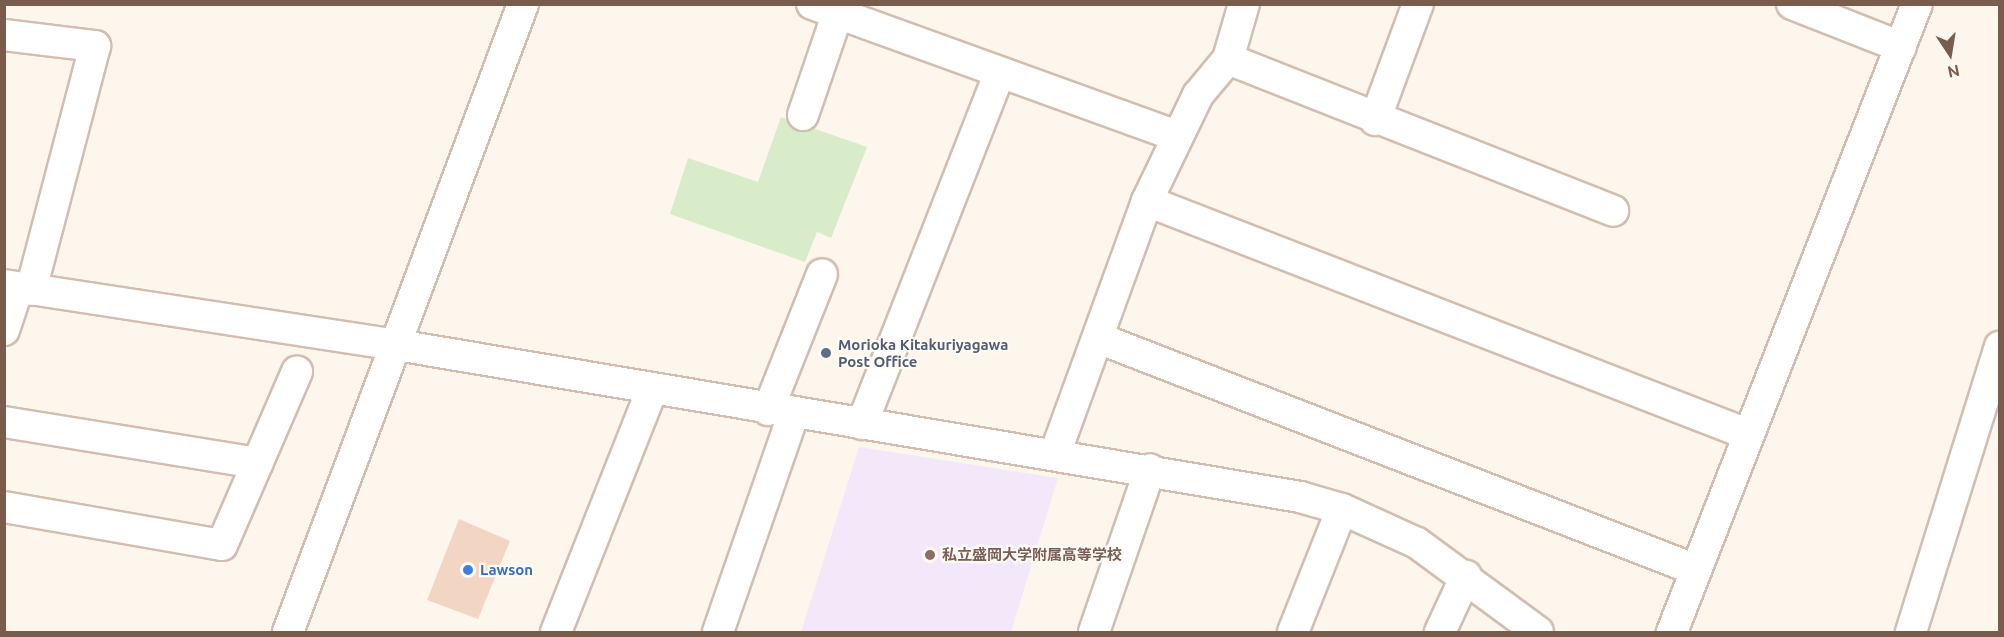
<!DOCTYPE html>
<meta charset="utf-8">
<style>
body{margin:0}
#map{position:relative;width:2004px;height:637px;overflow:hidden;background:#fdf6ec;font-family:Ubuntu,"Noto Sans JP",sans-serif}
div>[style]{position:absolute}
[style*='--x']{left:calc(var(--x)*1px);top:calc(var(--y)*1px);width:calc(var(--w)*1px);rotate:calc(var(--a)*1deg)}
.education>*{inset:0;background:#f3e8fa}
.green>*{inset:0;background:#d8ecc9}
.building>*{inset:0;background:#f3d5c3}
.roads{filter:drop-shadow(2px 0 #d1beb0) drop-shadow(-2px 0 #d1beb0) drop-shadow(0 2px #d1beb0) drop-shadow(0 -2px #d1beb0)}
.minor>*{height:30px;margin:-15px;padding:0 15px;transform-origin:15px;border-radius:15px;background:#fff}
.dots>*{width:16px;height:16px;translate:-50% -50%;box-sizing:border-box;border:3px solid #fffaf3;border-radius:50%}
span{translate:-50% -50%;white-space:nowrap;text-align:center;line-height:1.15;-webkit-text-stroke:4.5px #fffaf3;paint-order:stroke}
.service-label{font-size:15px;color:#4e5e75;font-weight:700}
.left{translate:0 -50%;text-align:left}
.education-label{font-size:15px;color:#785e54;font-weight:700}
.shop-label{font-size:15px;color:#366cbe;font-weight:700}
.frame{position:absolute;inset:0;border:6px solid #7a5c4d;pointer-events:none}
.north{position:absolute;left:1920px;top:24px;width:60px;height:60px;-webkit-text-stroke:4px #fffaf3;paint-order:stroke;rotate:168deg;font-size:16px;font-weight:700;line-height:24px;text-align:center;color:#7a5c4d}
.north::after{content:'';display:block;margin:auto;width:21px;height:27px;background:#7a5c4d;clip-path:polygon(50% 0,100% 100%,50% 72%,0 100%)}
</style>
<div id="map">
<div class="education">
<i style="clip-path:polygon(859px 447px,1058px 478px,1011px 632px,801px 632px)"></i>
</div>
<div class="green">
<i style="clip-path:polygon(781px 117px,867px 147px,831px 238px,817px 232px,805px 262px,670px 214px,688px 158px,758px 182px)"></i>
</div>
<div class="building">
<i style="clip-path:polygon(459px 519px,510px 541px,478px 619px,427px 600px)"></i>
</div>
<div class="roads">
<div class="minor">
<i style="--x:812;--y:4;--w:387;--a:19.9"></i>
<i style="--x:1792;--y:4;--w:117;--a:21.5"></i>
<i style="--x:4;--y:35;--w:92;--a:6.9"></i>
<i style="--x:95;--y:46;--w:252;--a:104.7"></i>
<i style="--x:1228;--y:59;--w:414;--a:21.5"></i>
<i style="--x:803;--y:115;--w:106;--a:-71.2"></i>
<i style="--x:1375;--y:120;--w:124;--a:-69.7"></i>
<i style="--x:1147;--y:201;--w:644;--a:21.22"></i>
<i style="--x:4;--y:285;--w:398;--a:8.7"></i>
<i style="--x:397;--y:345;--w:916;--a:9.55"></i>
<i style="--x:1300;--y:497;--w:44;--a:15.9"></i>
<i style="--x:1342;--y:509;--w:82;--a:24.4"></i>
<i style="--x:1417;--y:543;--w:150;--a:36.3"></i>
<i style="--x:4;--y:330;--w:44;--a:-71.6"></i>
<i style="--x:1098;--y:338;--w:641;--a:21.2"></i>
<i style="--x:768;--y:410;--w:146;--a:-68.3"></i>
<i style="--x:4;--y:422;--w:257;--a:9.2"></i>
<i style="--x:862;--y:424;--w:375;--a:-68.6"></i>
<i style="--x:1055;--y:454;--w:269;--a:-70"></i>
<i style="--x:1147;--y:201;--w:118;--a:-64.3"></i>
<i style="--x:1198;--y:95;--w:47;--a:-50.2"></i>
<i style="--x:1228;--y:59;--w:57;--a:-73.8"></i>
<i style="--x:4;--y:507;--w:221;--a:9.9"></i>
<i style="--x:222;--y:545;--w:189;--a:-66.6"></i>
<i style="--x:288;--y:632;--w:671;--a:-69.48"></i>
<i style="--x:556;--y:632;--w:260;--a:-68.4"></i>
<i style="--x:718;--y:632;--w:230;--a:-70.9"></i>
<i style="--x:1094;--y:632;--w:172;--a:-71"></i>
<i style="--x:1293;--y:632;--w:132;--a:-68.3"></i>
<i style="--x:1440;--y:632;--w:62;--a:-65.1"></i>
<i style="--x:1672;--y:632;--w:674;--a:-68.69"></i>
<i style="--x:1911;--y:632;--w:299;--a:-72.7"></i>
</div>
</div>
<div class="dots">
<i style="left:826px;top:353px;background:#5c6f8a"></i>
<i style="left:930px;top:555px;background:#8d6e63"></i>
<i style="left:468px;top:570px;background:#3f7fe0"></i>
</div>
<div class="service-label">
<span class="left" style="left:838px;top:353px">Morioka Kitakuriyagawa<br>Post Office</span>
</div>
<div class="education-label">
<span class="left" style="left:942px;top:555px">私立盛岡大学附属高等学校</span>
</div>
<div class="shop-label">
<span class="left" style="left:480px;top:570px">Lawson</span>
</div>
<div class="frame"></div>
<div class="north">N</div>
</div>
